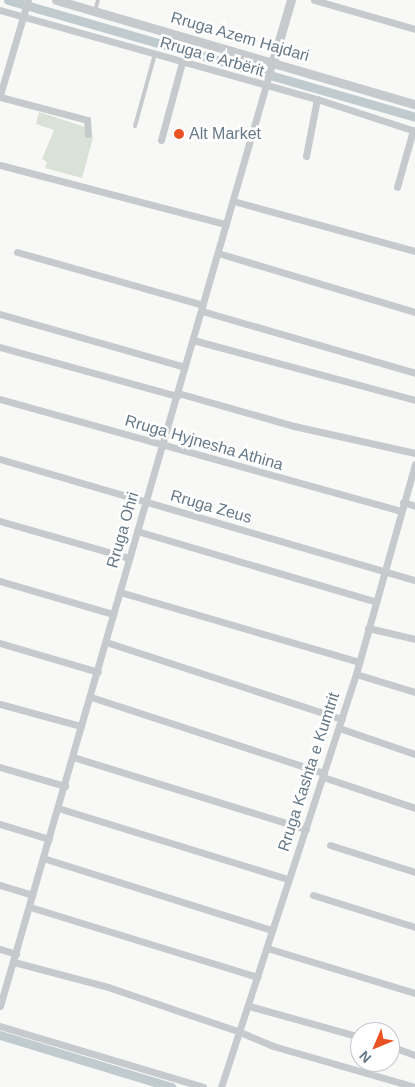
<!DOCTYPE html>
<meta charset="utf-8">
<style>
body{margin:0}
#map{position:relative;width:415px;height:1087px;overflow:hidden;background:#f8f8f6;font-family:Helvetica,sans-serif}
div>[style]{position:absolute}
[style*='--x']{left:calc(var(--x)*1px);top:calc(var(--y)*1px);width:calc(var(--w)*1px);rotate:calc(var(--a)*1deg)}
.green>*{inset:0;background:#dae1d6}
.canal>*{height:9px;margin:-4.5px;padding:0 4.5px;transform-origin:4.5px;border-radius:4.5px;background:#c0cbcf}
.service>*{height:4px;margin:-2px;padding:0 2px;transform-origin:2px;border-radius:2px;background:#c6cacd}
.minor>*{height:7px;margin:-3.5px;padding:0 3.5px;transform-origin:3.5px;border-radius:3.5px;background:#c6cacd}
.tertiary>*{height:9px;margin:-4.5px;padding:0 4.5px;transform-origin:4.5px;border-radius:4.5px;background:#c6cacd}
.dots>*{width:14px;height:14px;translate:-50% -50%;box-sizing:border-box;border:2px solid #fff;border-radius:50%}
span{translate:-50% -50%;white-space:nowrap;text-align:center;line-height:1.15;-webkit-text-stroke:5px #fff;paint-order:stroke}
.street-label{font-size:16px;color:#667988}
.poi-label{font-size:16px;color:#667988}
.left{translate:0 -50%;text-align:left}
.north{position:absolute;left:350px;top:1022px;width:50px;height:50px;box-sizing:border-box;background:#fff;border:1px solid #c2c9cf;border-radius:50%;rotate:225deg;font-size:14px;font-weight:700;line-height:20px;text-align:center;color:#667988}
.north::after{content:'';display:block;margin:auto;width:18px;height:22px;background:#eb5223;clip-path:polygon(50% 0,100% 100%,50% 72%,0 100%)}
</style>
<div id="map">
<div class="green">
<i style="clip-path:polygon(39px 112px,82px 126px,90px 132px,93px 138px,82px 178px,45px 168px,47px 162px,42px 159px,54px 130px,36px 124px)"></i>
</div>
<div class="canal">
<i style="--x:8;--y:0;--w:423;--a:16"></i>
<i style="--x:0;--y:1035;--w:179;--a:16.9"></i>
</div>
<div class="service">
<i style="--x:95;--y:11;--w:11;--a:-75"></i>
<i style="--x:135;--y:126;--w:75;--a:-74.5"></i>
</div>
<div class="minor">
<i style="--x:314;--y:0;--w:105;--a:16"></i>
<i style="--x:0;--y:10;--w:329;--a:15.7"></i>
<i style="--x:317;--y:99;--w:103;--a:18.1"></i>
<i style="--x:0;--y:95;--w:99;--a:-73.6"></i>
<i style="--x:0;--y:97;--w:90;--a:14.8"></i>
<i style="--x:87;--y:120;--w:14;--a:86"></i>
<i style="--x:161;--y:140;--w:81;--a:-74.9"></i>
<i style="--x:306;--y:156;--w:58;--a:-79.1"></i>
<i style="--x:0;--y:165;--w:233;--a:14.7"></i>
<i style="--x:397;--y:187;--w:59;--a:-74.3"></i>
<i style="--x:233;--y:201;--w:189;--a:15.4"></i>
<i style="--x:17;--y:252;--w:193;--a:15.9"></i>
<i style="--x:218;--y:253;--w:206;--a:16.7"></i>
<i style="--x:202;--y:311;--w:222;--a:16.2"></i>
<i style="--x:0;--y:314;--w:192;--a:16"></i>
<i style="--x:193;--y:340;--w:230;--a:15.1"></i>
<i style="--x:0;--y:347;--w:184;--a:15.5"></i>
<i style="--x:178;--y:393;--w:121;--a:15.9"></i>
<i style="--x:294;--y:426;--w:124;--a:12.6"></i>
<i style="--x:0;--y:399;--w:416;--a:15.6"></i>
<i style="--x:0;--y:459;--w:432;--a:16.3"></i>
<i style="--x:403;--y:502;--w:13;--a:18"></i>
<i style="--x:0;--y:521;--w:134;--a:16"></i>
<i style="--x:137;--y:531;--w:249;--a:16.5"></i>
<i style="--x:0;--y:581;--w:118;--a:16.3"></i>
<i style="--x:120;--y:592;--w:249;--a:16.3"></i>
<i style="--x:368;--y:628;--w:48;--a:13.2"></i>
<i style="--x:106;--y:642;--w:248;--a:18.1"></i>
<i style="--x:0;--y:643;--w:102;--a:16.5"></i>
<i style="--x:356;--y:674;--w:62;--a:17"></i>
<i style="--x:91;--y:697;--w:245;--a:18.1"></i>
<i style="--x:0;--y:704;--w:84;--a:15.2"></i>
<i style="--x:339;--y:728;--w:80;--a:18.9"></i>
<i style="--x:73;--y:757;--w:244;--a:17.2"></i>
<i style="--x:0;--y:767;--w:68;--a:16.3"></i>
<i style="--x:323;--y:777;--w:97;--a:18.6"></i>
<i style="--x:58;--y:808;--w:241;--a:17.2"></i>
<i style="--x:0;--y:824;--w:51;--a:17"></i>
<i style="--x:330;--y:845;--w:89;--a:17.6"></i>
<i style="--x:43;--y:858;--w:240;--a:17.5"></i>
<i style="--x:0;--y:885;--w:34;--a:17"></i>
<i style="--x:313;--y:895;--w:107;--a:17.4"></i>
<i style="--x:30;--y:907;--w:238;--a:17.1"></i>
<i style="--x:267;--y:948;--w:155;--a:16.9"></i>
<i style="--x:0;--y:949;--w:17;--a:17"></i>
<i style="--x:14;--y:962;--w:97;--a:14.9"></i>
<i style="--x:108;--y:987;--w:139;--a:18.8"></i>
<i style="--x:240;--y:1032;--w:36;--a:23"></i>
<i style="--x:273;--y:1046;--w:148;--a:16.1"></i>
<i style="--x:0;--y:1006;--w:984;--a:-73.89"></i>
<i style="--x:249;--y:1006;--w:115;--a:15.6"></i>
<i style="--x:0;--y:1026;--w:212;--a:16.7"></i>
<i style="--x:390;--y:1046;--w:27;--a:20"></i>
<i style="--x:221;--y:1087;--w:435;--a:-71.9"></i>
<i style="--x:356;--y:674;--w:218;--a:-74.3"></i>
</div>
<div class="tertiary">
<i style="--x:56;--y:0;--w:374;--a:16.2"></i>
<i style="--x:273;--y:61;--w:64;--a:-73.6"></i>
</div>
<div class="dots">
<i style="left:179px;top:134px;background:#eb5223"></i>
</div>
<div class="street-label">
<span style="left:240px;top:37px;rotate:16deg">Rruga Azem Hajdari</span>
<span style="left:212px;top:57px;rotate:16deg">Rruga e Arbërit</span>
<span style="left:204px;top:443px;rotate:16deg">Rruga Hyjnesha Athina</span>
<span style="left:211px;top:507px;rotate:16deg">Rruga Zeus</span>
<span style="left:123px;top:530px;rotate:-74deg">Rruga Ohri</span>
<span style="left:309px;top:772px;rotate:-72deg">Rruga Kashta e Kumtrit</span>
</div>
<div class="poi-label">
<span class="left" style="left:189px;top:134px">Alt Market</span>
</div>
<div class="north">N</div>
</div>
